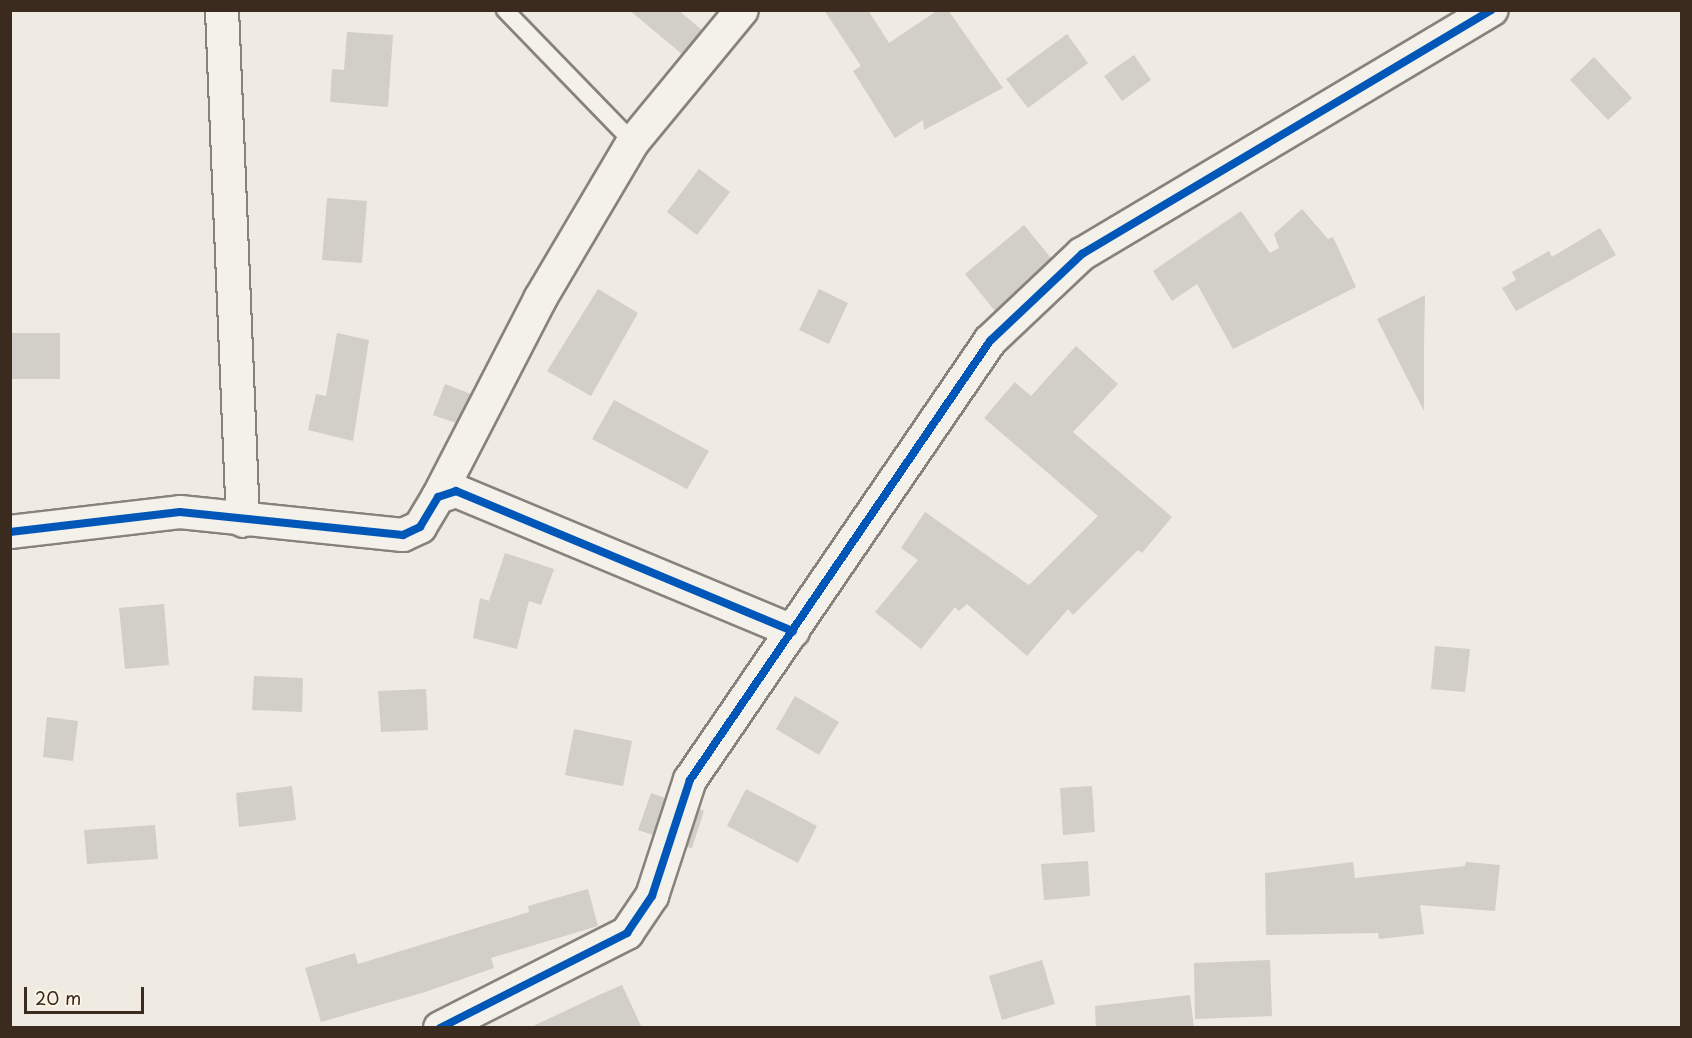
<!DOCTYPE html>
<style>
body{margin:0}
#map{position:relative;width:1692px;height:1038px;overflow:hidden;background:#efebe2;font-family:"Playpen Sans",sans-serif}
div>[style]{position:absolute}
[style*='--x']{left:calc(var(--x)*1px);top:calc(var(--y)*1px);width:calc(var(--w)*1px);rotate:calc(var(--a)*1deg)}
.building>*{inset:0;background:#d2cec8}
.roads{filter:drop-shadow(2px 0 #87827b) drop-shadow(-2px 0 #87827b) drop-shadow(0 2px #87827b) drop-shadow(0 -2px #87827b)}
.service>*{height:16px;margin:-8px;padding:0 8px;transform-origin:8px;border-radius:8px;background:#f4f1ea}
.minor>*{height:32px;margin:-16px;padding:0 16px;transform-origin:16px;border-radius:16px;background:#f4f1ea}
.cycleway>*{height:8px;margin:-4px;padding:0 4px;transform-origin:4px;border-radius:4px;background:#0057b8}
span{translate:-50% -50%;white-space:nowrap;text-align:center;line-height:1.15;-webkit-text-stroke:4.5px #fcf5e5;paint-order:stroke}
.frame{position:absolute;inset:0;border:12px solid #3b2a1e;pointer-events:none}
.scale{position:absolute;left:24px;top:987px;width:120px;height:27px;box-sizing:border-box;border:3px solid #3b2a1e;border-top:0;padding-left:8px;font-size:18px;line-height:21px;white-space:nowrap;color:#3b2a1e;-webkit-text-stroke:4px #fcf5e5;paint-order:stroke}
</style>
<div id="map">
<div class="building">
<i style="clip-path:polygon(629px 10px,678px 10px,702px 30px,682px 54px)"></i>
<i style="clip-path:polygon(824px 10px,868px 10px,889px 43px,938px 10px,948px 10px,1003px 88px,924px 130px,923px 120px,895px 138px,853px 71px,861px 66px)"></i>
<i style="clip-path:polygon(347px 32px,393px 35px,388px 107px,330px 102px,332px 69px,344px 70px)"></i>
<i style="clip-path:polygon(1067px 34px,1088px 63px,1028px 108px,1006px 79px)"></i>
<i style="clip-path:polygon(1134px 55px,1151px 80px,1122px 101px,1104px 76px)"></i>
<i style="clip-path:polygon(1594px 57px,1632px 98px,1608px 120px,1570px 80px)"></i>
<i style="clip-path:polygon(699px 169px,730px 192px,697px 235px,667px 212px)"></i>
<i style="clip-path:polygon(327px 198px,367px 201px,362px 263px,322px 260px)"></i>
<i style="clip-path:polygon(1302px 209px,1328px 239px,1333px 237px,1356px 287px,1233px 349px,1197px 284px,1172px 301px,1153px 271px,1241px 211px,1270px 253px,1279px 248px,1274px 234px)"></i>
<i style="clip-path:polygon(1024px 225px,1051px 258px,995px 311px,965px 274px)"></i>
<i style="clip-path:polygon(1600px 228px,1616px 255px,1516px 311px,1502px 288px,1516px 280px,1512px 272px,1549px 251px,1552px 257px)"></i>
<i style="clip-path:polygon(598px 289px,638px 313px,591px 396px,547px 371px)"></i>
<i style="clip-path:polygon(819px 289px,848px 303px,829px 344px,799px 330px)"></i>
<i style="clip-path:polygon(1425px 295px,1424px 346px,1424px 411px,1377px 319px)"></i>
<i style="clip-path:polygon(10px 333px,60px 333px,60px 379px,10px 379px)"></i>
<i style="clip-path:polygon(337px 333px,369px 340px,353px 441px,308px 430px,316px 394px,326px 396px)"></i>
<i style="clip-path:polygon(1076px 346px,1118px 384px,1073px 432px,1172px 517px,1142px 553px,1138px 550px,1073px 615px,1068px 609px,1027px 656px,967px 604px,959px 611px,955px 607px,921px 649px,875px 612px,918px 560px,901px 548px,925px 512px,1029px 585px,1098px 516px,984px 418px,1015px 382px,1031px 396px)"></i>
<i style="clip-path:polygon(445px 384px,471px 394px,456px 423px,433px 415px)"></i>
<i style="clip-path:polygon(614px 400px,709px 451px,687px 489px,592px 439px)"></i>
<i style="clip-path:polygon(505px 553px,554px 569px,541px 605px,529px 601px,517px 649px,473px 638px,480px 598px,489px 601px)"></i>
<i style="clip-path:polygon(164px 604px,169px 665px,125px 669px,119px 608px)"></i>
<i style="clip-path:polygon(1435px 646px,1470px 649px,1465px 692px,1431px 689px)"></i>
<i style="clip-path:polygon(254px 676px,303px 678px,302px 712px,252px 710px)"></i>
<i style="clip-path:polygon(426px 689px,428px 730px,381px 732px,378px 691px)"></i>
<i style="clip-path:polygon(795px 696px,839px 722px,819px 755px,776px 729px)"></i>
<i style="clip-path:polygon(47px 717px,78px 721px,73px 761px,43px 757px)"></i>
<i style="clip-path:polygon(574px 729px,632px 741px,623px 786px,565px 775px)"></i>
<i style="clip-path:polygon(292px 786px,296px 820px,239px 827px,236px 793px)"></i>
<i style="clip-path:polygon(1092px 786px,1095px 832px,1063px 835px,1060px 788px)"></i>
<i style="clip-path:polygon(746px 789px,817px 826px,798px 863px,727px 826px)"></i>
<i style="clip-path:polygon(651px 793px,665px 798px,653px 835px,638px 830px)"></i>
<i style="clip-path:polygon(699px 809px,704px 811px,692px 848px,687px 847px)"></i>
<i style="clip-path:polygon(155px 825px,158px 859px,87px 864px,84px 830px)"></i>
<i style="clip-path:polygon(1088px 861px,1090px 896px,1044px 900px,1041px 864px)"></i>
<i style="clip-path:polygon(1353px 862px,1355px 878px,1465px 866px,1466px 862px,1500px 865px,1495px 911px,1420px 905px,1424px 934px,1379px 939px,1378px 933px,1266px 935px,1265px 873px)"></i>
<i style="clip-path:polygon(588px 889px,598px 926px,491px 958px,494px 968px,425px 992px,321px 1022px,305px 968px,355px 953px,358px 964px,529px 912px,528px 906px)"></i>
<i style="clip-path:polygon(1042px 960px,1055px 1004px,1002px 1020px,989px 976px)"></i>
<i style="clip-path:polygon(1270px 960px,1272px 1016px,1195px 1019px,1194px 963px)"></i>
<i style="clip-path:polygon(622px 985px,642px 1028px,529px 1028px,599px 995px)"></i>
<i style="clip-path:polygon(1190px 995px,1194px 1028px,1096px 1028px,1095px 1006px)"></i>
</div>
<div class="roads">
<div class="service">
<i style="--x:505;--y:10;--w:184;--a:45.9"></i>
</div>
<div class="minor">
<i style="--x:222;--y:10;--w:511;--a:87.65"></i>
<i style="--x:438;--y:497;--w:223;--a:-62.7"></i>
<i style="--x:540;--y:299;--w:182;--a:-59.4"></i>
<i style="--x:633;--y:142;--w:171;--a:-50.5"></i>
<i style="--x:10;--y:532;--w:171;--a:-6.7"></i>
<i style="--x:180;--y:512;--w:224;--a:5.9"></i>
<i style="--x:403;--y:535;--w:19;--a:-25"></i>
<i style="--x:420;--y:527;--w:35;--a:-59"></i>
<i style="--x:438;--y:497;--w:19;--a:-18"></i>
<i style="--x:456;--y:491;--w:365;--a:22.6"></i>
<i style="--x:440;--y:1028;--w:210;--a:-26.9"></i>
<i style="--x:627;--y:933;--w:45;--a:-56"></i>
<i style="--x:652;--y:896;--w:122;--a:-71.9"></i>
<i style="--x:690;--y:780;--w:532;--a:-55.65"></i>
<i style="--x:990;--y:341;--w:127;--a:-43.4"></i>
<i style="--x:1082;--y:254;--w:477;--a:-30.8"></i>
</div>
</div>
<div class="cycleway">
<i style="--x:10;--y:532;--w:171;--a:-6.7"></i>
<i style="--x:180;--y:512;--w:224;--a:5.9"></i>
<i style="--x:403;--y:535;--w:19;--a:-25"></i>
<i style="--x:420;--y:527;--w:35;--a:-59"></i>
<i style="--x:438;--y:497;--w:19;--a:-18"></i>
<i style="--x:456;--y:491;--w:365;--a:22.6"></i>
<i style="--x:440;--y:1028;--w:210;--a:-26.9"></i>
<i style="--x:627;--y:933;--w:45;--a:-56"></i>
<i style="--x:652;--y:896;--w:122;--a:-71.9"></i>
<i style="--x:690;--y:780;--w:532;--a:-55.65"></i>
<i style="--x:990;--y:341;--w:127;--a:-43.4"></i>
<i style="--x:1082;--y:254;--w:477;--a:-30.8"></i>
</div>
<div class="frame"></div>
<div class="scale">20 m</div>
</div>
